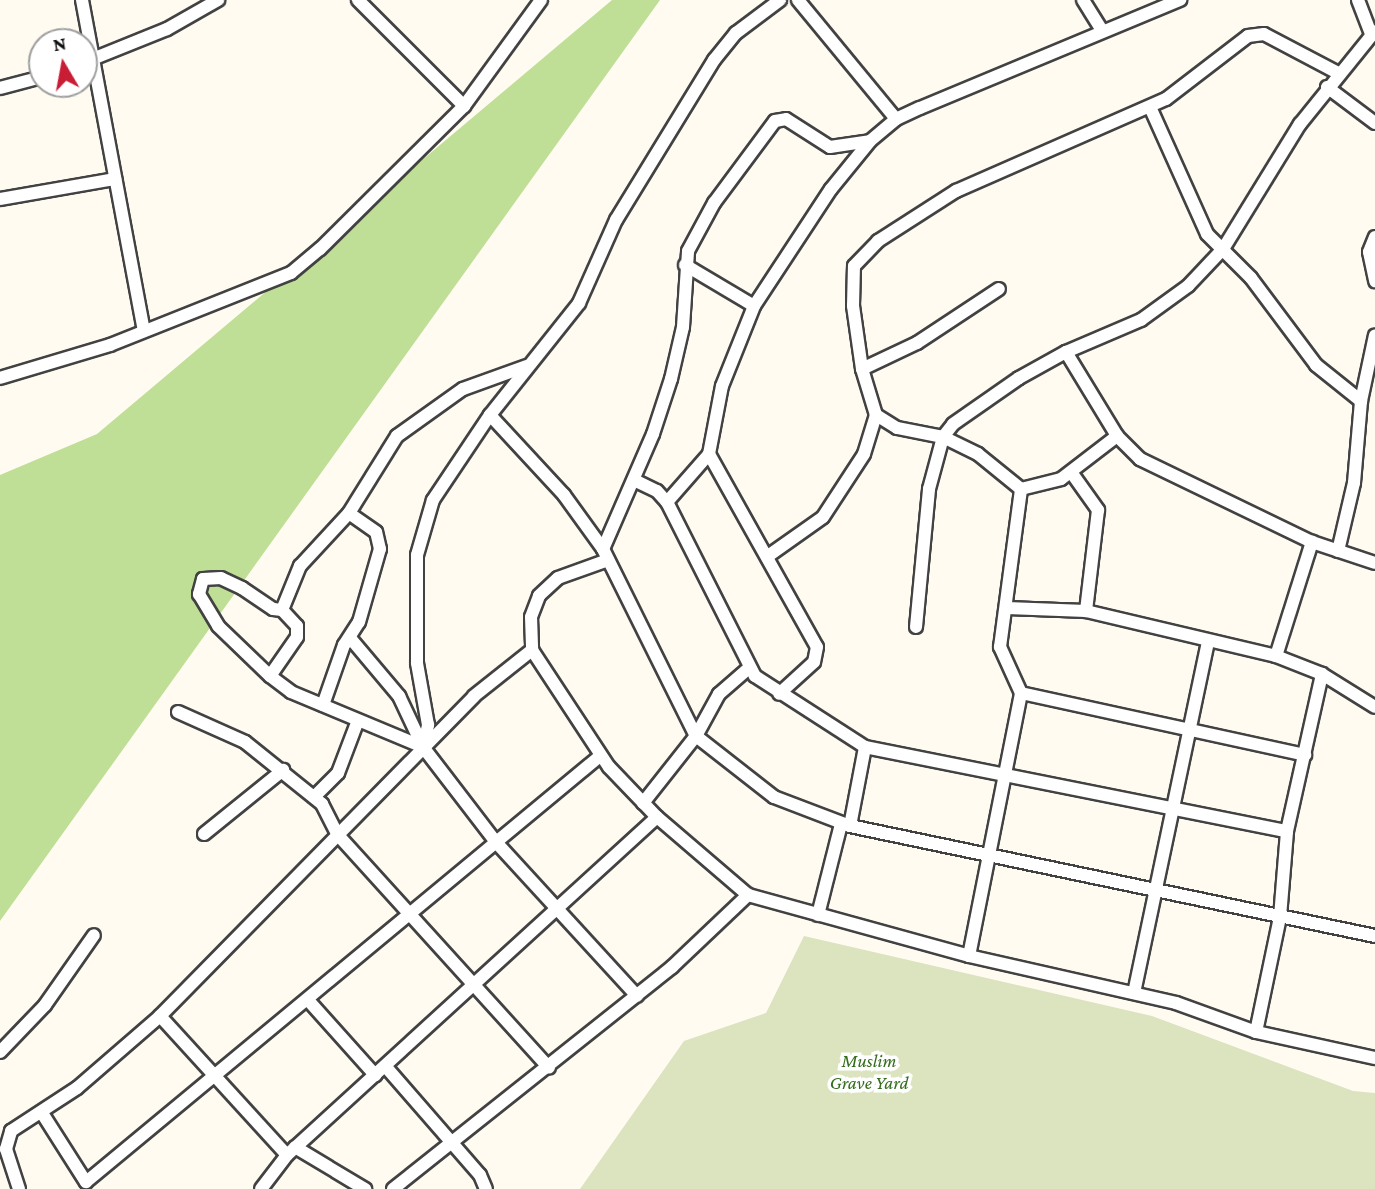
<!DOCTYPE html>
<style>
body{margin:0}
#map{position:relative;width:1375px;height:1189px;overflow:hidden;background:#fffbf1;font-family:"Crimson Pro",serif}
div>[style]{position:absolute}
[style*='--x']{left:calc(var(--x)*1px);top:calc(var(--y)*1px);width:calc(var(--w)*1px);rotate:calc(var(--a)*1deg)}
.forest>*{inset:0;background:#bedf95}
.cemetery>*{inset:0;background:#dbe3bf}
.roads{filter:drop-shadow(2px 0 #424242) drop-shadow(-2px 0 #424242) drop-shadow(0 2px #424242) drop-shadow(0 -2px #424242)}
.street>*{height:12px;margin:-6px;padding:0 6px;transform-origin:6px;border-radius:6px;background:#fff}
span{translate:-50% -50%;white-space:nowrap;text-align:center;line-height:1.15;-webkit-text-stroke:7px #fff;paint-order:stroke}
.park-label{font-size:19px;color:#336c1a;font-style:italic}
.north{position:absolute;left:28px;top:28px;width:70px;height:70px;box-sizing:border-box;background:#fff;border:2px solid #9f9f9f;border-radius:50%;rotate:350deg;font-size:19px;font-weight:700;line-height:28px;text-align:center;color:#0f0f0f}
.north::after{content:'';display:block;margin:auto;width:24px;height:32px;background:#c91d36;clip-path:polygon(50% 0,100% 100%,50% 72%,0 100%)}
</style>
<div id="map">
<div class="forest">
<i style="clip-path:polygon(612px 0,660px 0,0 921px,0 475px,97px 434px)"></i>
</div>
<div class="cemetery">
<i style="clip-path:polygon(804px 936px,1152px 1016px,1353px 1091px,1375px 1093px,1375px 1189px,580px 1189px,684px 1041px,766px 1013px)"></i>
</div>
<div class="roads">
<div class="street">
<i style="--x:82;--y:0;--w:336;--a:79.4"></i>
<i style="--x:358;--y:0;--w:150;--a:45"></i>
<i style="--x:798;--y:0;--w:154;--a:50.5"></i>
<i style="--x:1083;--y:0;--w:36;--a:58"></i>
<i style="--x:1358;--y:0;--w:36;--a:69"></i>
<i style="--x:85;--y:62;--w:88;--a:-21.9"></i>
<i style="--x:167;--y:29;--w:59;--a:-29.6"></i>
<i style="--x:1327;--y:87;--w:60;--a:36.9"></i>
<i style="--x:0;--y:88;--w:43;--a:-14.7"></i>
<i style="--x:1150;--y:107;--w:139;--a:65.8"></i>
<i style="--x:1207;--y:234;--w:62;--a:45"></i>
<i style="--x:1251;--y:278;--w:109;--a:53.2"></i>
<i style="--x:1316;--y:365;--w:58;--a:38.7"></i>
<i style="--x:0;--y:199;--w:117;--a:-9.9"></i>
<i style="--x:1375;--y:237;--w:16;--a:112"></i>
<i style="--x:1369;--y:252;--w:30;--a:78"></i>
<i style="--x:685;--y:265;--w:80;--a:30.7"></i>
<i style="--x:1066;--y:352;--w:98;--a:58.7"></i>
<i style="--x:1117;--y:436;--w:33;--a:45"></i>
<i style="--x:1140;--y:459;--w:191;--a:25.8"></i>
<i style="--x:1312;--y:542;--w:66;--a:18.4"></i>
<i style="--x:862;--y:369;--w:61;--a:-25.3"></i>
<i style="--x:917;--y:343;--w:98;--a:-33.4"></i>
<i style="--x:0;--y:378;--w:115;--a:-16.7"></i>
<i style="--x:110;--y:345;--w:195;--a:-21.7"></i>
<i style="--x:291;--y:273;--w:38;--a:-40"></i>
<i style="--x:320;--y:249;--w:203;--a:-44.8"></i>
<i style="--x:464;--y:106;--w:131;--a:-54"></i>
<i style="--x:490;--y:415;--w:109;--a:47.2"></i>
<i style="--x:564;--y:495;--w:67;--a:54.2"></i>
<i style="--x:603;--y:549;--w:209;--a:63.6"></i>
<i style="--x:696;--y:736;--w:99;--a:38"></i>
<i style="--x:774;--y:797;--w:81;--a:20.9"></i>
<i style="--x:850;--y:826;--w:536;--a:11.83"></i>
<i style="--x:709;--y:454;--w:221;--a:60.8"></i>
<i style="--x:817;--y:647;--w:15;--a:101"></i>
<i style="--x:814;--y:662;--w:47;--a:137.6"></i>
<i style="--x:1071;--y:472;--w:47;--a:54.6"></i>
<i style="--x:1098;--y:510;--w:102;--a:96.8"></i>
<i style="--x:634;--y:480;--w:25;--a:26"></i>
<i style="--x:657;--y:491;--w:15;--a:48"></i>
<i style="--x:667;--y:502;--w:195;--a:63.2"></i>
<i style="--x:755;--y:676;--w:131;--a:32.8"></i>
<i style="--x:865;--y:747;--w:430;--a:11.3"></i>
<i style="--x:1021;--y:489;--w:55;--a:-140.9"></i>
<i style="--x:978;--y:454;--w:39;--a:-154"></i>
<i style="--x:943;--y:437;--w:47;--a:-168.9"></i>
<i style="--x:897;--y:428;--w:25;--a:-148"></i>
<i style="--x:876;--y:415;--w:48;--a:-106.9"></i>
<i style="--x:862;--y:369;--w:64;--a:-98.1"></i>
<i style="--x:853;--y:306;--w:40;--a:-88.6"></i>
<i style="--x:854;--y:266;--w:35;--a:-46"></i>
<i style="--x:878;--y:241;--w:93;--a:-32.7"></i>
<i style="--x:956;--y:191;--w:229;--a:-23.7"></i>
<i style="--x:1166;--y:99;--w:103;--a:-37.5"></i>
<i style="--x:1248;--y:36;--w:16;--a:-7"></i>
<i style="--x:1264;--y:34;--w:84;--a:27.8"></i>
<i style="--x:1021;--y:489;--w:41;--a:-14"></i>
<i style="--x:1061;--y:479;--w:71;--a:-37.5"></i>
<i style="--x:667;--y:502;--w:64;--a:-48.8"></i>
<i style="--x:709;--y:454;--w:69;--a:-79.2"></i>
<i style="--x:722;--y:386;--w:86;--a:-68.2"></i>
<i style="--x:754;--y:306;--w:140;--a:-56.7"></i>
<i style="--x:831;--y:189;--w:62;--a:-50.9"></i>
<i style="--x:870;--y:141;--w:34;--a:-40"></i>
<i style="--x:896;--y:119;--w:26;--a:-25"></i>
<i style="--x:920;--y:108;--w:282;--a:-22.6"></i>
<i style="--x:603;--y:549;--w:125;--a:-66.5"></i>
<i style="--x:653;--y:434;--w:58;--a:-71.9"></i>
<i style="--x:671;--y:379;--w:53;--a:-77"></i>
<i style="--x:683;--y:327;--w:76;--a:-86.2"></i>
<i style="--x:688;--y:251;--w:55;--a:-61.6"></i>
<i style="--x:714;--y:203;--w:102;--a:-53.4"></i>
<i style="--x:775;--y:121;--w:11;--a:-10"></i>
<i style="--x:786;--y:119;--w:52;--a:32.5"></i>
<i style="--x:830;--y:147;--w:40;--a:-8.5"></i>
<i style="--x:1338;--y:551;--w:70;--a:-76.8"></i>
<i style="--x:1354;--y:483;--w:82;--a:-85.1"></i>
<i style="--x:1361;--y:401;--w:67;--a:-78"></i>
<i style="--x:768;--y:556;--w:67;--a:-35.3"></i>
<i style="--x:823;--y:517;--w:75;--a:-56.9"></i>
<i style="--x:864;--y:454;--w:41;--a:-72.9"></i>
<i style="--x:608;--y:560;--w:53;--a:160.2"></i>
<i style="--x:558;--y:578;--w:26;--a:137"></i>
<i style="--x:539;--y:596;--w:22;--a:111"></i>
<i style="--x:531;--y:617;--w:33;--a:88"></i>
<i style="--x:532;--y:650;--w:140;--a:56.7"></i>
<i style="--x:609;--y:767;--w:69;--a:46.2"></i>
<i style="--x:657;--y:817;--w:120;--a:40.6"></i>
<i style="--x:748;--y:895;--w:229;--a:15.4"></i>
<i style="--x:969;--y:956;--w:212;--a:12.8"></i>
<i style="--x:1176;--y:1003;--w:85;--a:19.9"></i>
<i style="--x:1256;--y:1032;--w:122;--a:12.3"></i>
<i style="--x:1007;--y:608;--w:79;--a:2.2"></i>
<i style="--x:1086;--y:611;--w:195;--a:13.3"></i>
<i style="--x:1276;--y:656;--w:49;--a:21.4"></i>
<i style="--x:1322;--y:674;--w:62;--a:31.9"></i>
<i style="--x:282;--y:610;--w:48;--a:-67.8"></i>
<i style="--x:300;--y:566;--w:72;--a:-47.2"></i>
<i style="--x:349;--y:513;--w:91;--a:-58.1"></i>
<i style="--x:397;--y:436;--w:81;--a:-35.5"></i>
<i style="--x:463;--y:389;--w:68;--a:-19.8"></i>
<i style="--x:916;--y:627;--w:139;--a:-84.6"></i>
<i style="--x:929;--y:489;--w:54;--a:-74.9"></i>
<i style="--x:943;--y:437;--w:16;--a:-52"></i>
<i style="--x:953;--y:424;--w:80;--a:-34.9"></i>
<i style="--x:1019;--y:378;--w:54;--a:-29"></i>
<i style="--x:1066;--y:352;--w:82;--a:-23.1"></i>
<i style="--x:1141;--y:320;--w:58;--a:-35.9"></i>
<i style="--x:1188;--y:286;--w:51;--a:-46.6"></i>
<i style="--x:1223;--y:249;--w:147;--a:-58.4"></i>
<i style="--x:1300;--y:124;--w:119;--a:-51.1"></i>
<i style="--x:351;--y:639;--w:75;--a:49.9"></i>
<i style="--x:399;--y:696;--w:56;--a:64.8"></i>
<i style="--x:423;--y:747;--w:118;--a:52.5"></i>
<i style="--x:495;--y:841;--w:210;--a:47.5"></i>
<i style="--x:1276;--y:656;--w:120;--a:-72.5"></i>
<i style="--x:270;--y:676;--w:47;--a:-55.3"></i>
<i style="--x:297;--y:637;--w:11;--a:-90"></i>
<i style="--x:297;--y:626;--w:22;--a:-133"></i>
<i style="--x:282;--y:610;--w:9;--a:-174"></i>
<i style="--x:273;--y:609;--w:37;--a:-146"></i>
<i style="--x:242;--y:588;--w:23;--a:-155"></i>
<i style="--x:221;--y:578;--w:18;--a:177"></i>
<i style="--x:203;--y:579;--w:16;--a:105"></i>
<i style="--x:199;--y:594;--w:37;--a:59"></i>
<i style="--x:218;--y:626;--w:72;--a:43.9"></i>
<i style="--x:270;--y:676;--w:26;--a:37"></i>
<i style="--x:291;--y:692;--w:143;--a:22.6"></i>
<i style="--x:1021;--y:693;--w:291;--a:12.3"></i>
<i style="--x:323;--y:705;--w:64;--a:-70.7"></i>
<i style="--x:344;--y:645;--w:27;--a:-57"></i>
<i style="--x:359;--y:622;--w:76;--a:-74"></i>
<i style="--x:380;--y:549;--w:17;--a:-103"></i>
<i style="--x:376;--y:532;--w:33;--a:-145"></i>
<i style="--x:178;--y:712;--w:73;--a:24.1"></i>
<i style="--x:245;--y:742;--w:99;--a:38.8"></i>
<i style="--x:322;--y:804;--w:35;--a:63"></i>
<i style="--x:338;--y:835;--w:314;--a:47.8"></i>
<i style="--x:423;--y:747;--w:23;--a:-77"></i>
<i style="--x:428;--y:725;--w:63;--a:-100.1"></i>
<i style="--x:417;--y:663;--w:108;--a:-90"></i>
<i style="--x:417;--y:555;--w:57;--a:-73.8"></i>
<i style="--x:433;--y:500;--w:102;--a:-56.2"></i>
<i style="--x:490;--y:415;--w:143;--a:-51.5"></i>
<i style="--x:579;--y:303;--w:91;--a:-66"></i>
<i style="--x:616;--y:220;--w:188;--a:-58.5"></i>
<i style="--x:714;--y:60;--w:35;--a:-51"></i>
<i style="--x:736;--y:33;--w:55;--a:-36.9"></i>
<i style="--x:314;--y:797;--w:34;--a:-45"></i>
<i style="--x:338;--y:773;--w:53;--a:-69.2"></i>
<i style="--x:643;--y:803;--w:85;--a:-51.7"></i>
<i style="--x:696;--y:736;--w:48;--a:-61.3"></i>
<i style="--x:719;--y:694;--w:40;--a:-41"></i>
<i style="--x:850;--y:826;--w:80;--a:-79.2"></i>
<i style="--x:204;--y:834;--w:102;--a:-39"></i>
<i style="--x:818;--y:915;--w:94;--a:-75.8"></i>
<i style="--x:969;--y:956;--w:268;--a:-78.8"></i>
<i style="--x:1021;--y:693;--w:51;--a:-114.5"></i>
<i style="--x:1000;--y:647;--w:159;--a:-82.4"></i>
<i style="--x:1134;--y:993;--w:359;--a:-78.1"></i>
<i style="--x:308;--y:1000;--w:101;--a:48.2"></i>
<i style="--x:160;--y:1016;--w:188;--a:47.6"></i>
<i style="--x:1256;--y:1032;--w:117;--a:-78.2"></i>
<i style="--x:1280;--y:917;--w:86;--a:-85.3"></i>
<i style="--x:1287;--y:831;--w:161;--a:-77.4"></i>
<i style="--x:0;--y:1052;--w:65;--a:-46.2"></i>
<i style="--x:45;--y:1005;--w:85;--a:-55"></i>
<i style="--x:386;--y:1067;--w:143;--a:49"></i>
<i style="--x:480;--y:1175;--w:15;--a:67"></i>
<i style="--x:42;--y:1113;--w:82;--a:57.5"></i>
<i style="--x:86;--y:1182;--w:668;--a:-39.65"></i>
<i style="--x:295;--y:1147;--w:82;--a:31"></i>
<i style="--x:19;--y:1189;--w:42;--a:-108"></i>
<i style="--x:6;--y:1149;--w:19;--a:-74"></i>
<i style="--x:11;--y:1131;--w:79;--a:-33.1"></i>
<i style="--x:77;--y:1088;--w:110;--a:-40.9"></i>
<i style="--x:160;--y:1016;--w:448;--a:-45.5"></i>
<i style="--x:474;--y:696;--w:74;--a:-38.4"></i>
<i style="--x:261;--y:1189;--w:43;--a:-52.6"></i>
<i style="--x:287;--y:1155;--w:501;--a:-42.41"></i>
<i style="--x:393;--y:1189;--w:357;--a:-38.5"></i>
<i style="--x:672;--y:967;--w:105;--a:-43.5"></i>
</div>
</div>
<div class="park-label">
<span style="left:869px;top:1072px">Muslim<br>Grave Yard</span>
</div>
<div class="north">N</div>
</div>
